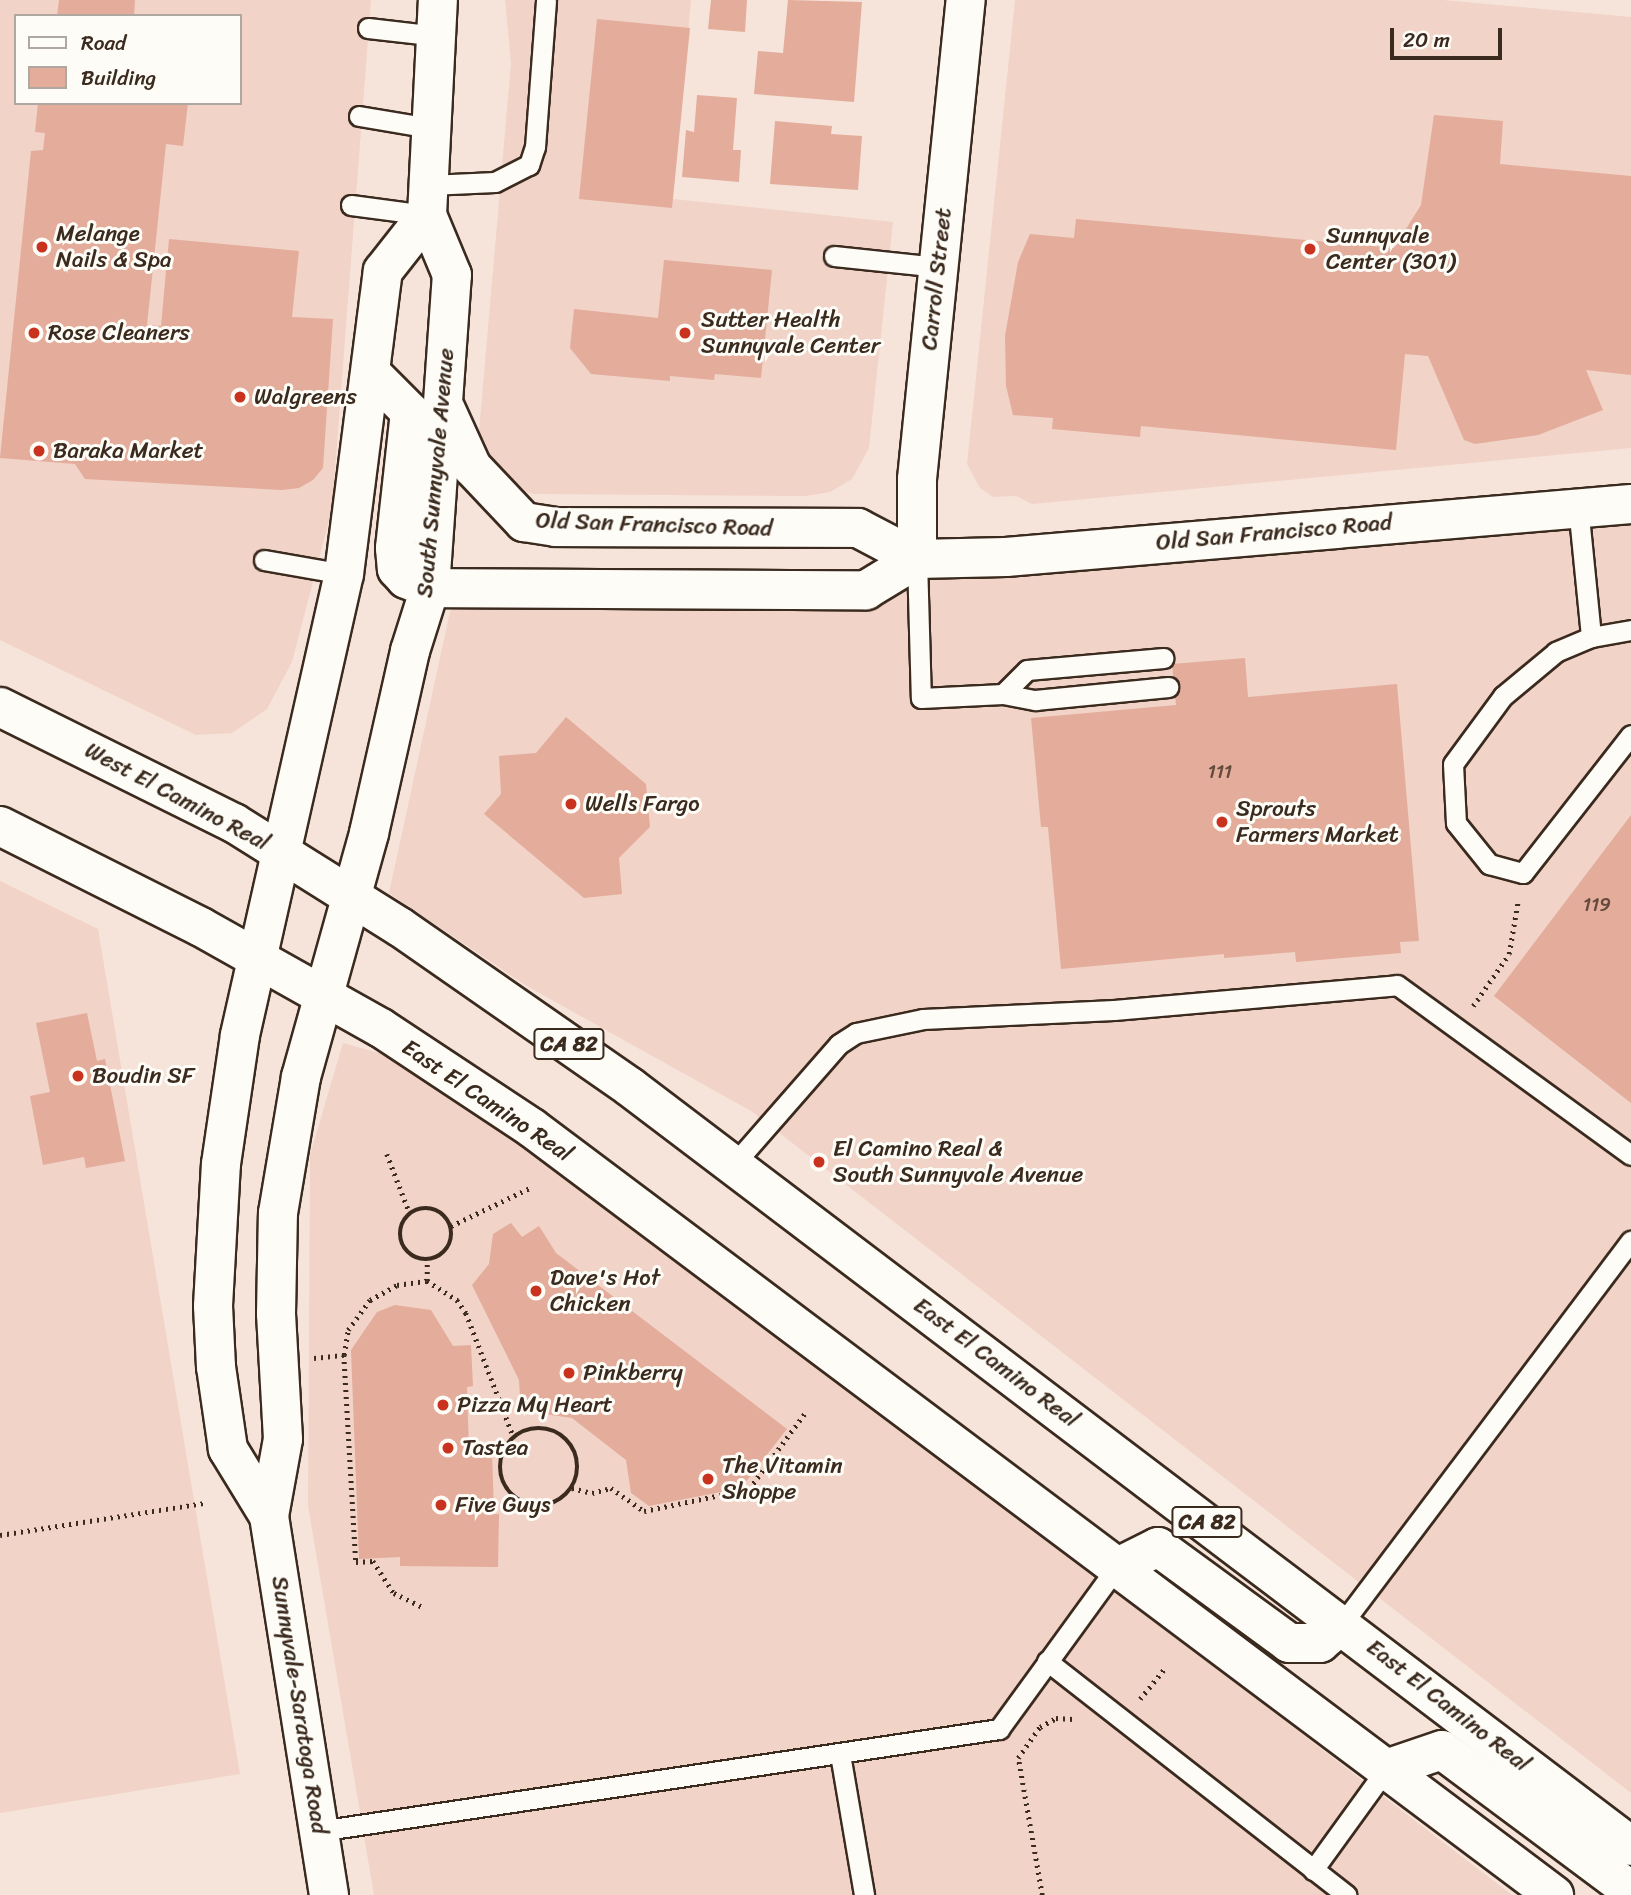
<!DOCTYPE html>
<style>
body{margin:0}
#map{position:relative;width:1631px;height:1895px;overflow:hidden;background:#f6e4db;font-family:Sriracha,sans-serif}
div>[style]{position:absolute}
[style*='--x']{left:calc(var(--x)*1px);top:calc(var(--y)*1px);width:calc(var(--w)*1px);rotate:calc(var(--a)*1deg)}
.built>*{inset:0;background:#f1d3c8}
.building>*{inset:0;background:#e4ac9b}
.path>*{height:4.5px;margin-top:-2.25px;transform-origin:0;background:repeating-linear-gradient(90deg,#3b2a1e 0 2px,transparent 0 7px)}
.path>.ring{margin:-2.25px;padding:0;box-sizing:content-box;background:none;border:4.5px solid #3b2a1e;border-radius:50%}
.roads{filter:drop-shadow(2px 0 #3b2a1e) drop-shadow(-2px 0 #3b2a1e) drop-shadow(0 2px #3b2a1e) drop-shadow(0 -2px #3b2a1e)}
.service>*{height:19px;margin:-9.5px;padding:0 9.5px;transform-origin:9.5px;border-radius:9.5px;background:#fdfcf7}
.minor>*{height:38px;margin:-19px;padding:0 19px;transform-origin:19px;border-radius:19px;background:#fdfcf7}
.secondary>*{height:38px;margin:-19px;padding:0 19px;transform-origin:19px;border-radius:19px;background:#fdfcf7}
.primary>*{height:38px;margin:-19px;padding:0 19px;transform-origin:19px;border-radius:19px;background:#fdfcf7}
.dots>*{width:19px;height:19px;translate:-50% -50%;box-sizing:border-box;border:4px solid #fdfcf7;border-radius:50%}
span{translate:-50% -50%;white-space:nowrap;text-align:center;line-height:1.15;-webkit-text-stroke:6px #fdfcf7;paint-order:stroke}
.number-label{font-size:19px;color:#654a3d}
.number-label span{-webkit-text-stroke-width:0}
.shield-label span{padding:2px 5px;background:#fdfcf7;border:2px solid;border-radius:5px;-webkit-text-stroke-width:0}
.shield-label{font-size:21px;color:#3b2a1e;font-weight:700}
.poi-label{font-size:23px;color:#3b2a1e}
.left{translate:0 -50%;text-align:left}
.street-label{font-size:23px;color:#3b2a1e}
.legend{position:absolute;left:14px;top:14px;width:228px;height:91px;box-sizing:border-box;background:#fdfcf7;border:2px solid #afa8a0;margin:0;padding:9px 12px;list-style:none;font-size:21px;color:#3b2a1e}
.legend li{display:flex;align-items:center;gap:14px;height:35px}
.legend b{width:35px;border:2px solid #afa8a0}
.scale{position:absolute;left:1390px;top:28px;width:112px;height:32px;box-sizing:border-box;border:4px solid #3b2a1e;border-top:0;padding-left:9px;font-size:21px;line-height:24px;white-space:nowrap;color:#3b2a1e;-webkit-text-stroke:5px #fdfcf7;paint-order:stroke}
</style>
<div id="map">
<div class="built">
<i style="clip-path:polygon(evenodd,0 0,371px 0,332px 509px,292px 662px,267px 709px,232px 733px,196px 735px,0 640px,0 0,16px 16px,240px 16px,240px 103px,16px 103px,16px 16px)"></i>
<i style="clip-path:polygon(505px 0,691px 0,673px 199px,893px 222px,869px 448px,852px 479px,830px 492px,806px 496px,534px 494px,512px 489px,478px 443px,511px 63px)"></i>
<i style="clip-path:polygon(1015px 0,1443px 0,1631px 17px,1631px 448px,1032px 504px,1016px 496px,993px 497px,980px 488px,967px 464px)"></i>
<i style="clip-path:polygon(1631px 523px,1631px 1793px,751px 1111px,525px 985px,389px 893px,451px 607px,933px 580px)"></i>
<i style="clip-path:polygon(0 881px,98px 929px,240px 1774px,0 1813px)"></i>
<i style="clip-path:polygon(343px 1043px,411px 1062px,528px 1141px,1512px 1895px,374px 1895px,308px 1506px,310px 1155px)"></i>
</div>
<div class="building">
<i style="clip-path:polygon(59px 0,135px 0,134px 16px,57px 16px)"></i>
<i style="clip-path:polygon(711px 0,747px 0,745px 32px,708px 29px)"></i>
<i style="clip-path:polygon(788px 0,862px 2px,854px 102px,754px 94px,758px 51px,783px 53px)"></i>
<i style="clip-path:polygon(597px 19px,690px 28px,672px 208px,579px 199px)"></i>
<i style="clip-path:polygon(697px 95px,737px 98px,733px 150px,741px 150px,739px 182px,682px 177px,686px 130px,694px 132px)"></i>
<i style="clip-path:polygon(38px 103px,188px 103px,183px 146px,166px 144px,147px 325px,161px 326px,169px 239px,299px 251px,292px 317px,333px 319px,323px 468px,313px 480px,299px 488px,282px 490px,85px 479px,75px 464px,0 458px,31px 151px,43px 150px,45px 133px,35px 132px)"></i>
<i style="clip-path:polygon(1434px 115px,1503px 121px,1500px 164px,1631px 176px,1631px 375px,1586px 370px,1603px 410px,1538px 435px,1475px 444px,1464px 440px,1428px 356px,1405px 354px,1396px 450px,1141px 426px,1140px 437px,1052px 429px,1053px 418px,1013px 415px,1006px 386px,1005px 336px,1018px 262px,1030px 234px,1074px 238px,1076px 219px,1394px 248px,1421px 205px)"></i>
<i style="clip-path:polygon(775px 121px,832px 126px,831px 134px,862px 136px,858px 190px,770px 184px)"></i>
<i style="clip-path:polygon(664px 260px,772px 270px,761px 378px,715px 374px,714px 380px,670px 376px,670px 381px,591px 374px,570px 348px,574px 309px,658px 318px)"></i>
<i style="clip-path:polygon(1245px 658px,1248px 697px,1397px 684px,1419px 941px,1400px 942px,1401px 953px,1296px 962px,1295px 952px,1224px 958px,1224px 954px,1061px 969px,1048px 827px,1041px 827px,1031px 718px,1176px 705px,1172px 664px)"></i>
<i style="clip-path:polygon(566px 717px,646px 784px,650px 827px,619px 858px,622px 894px,584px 898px,484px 814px,501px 794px,499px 756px,536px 753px)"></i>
<i style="clip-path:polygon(1631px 815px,1631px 1103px,1494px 996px)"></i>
<i style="clip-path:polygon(87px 1013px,97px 1061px,105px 1059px,125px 1161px,86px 1168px,84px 1157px,43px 1165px,30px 1096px,50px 1092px,36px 1023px)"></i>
<i style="clip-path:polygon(511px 1223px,522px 1237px,539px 1226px,556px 1253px,787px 1429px,741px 1488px,649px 1506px,631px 1493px,626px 1460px,572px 1418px,531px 1412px,520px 1397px,519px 1380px,472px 1285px,489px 1264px,493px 1234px)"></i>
<i style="clip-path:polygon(395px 1305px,431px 1310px,453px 1346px,471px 1345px,473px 1386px,467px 1387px,469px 1452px,492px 1451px,494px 1514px,499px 1514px,498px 1567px,400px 1566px,400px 1557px,359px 1559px,351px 1350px,377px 1312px)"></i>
</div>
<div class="path">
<i style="--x:1473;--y:1006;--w:63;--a:-55.3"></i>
<i style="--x:1509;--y:954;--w:54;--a:-80.4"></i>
<i style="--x:387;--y:1154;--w:64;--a:69"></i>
<i class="ring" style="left:400px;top:1208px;width:47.5px;height:47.5px"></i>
<i style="--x:451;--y:1226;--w:88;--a:-25.7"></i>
<i style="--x:427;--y:1281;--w:21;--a:-90"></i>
<i style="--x:344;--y:1355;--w:25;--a:-81"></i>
<i style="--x:348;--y:1330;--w:37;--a:-54"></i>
<i style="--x:370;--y:1300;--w:31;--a:-29"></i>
<i style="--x:397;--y:1285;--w:30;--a:-8"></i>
<i style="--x:427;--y:1281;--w:36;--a:32"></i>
<i style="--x:457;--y:1300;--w:16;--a:55"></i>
<i style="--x:466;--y:1313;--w:134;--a:69"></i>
<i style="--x:314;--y:1358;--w:30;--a:-6"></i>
<i style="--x:344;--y:1355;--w:207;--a:86.7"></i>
<i style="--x:356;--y:1562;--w:17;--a:-3"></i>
<i style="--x:373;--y:1561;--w:38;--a:57"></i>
<i style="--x:394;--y:1593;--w:34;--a:26"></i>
<i class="ring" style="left:500px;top:1428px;width:73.5px;height:73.5px"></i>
<i style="--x:572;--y:1488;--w:21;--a:14"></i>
<i style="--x:592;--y:1493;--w:20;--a:-15"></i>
<i style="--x:611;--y:1488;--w:40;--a:34.9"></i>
<i style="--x:644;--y:1511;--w:107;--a:-11.8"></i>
<i style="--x:749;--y:1489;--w:94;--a:-53.6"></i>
<i style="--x:0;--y:1535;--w:206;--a:-8.9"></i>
<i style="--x:1140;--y:1699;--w:38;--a:-51"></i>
<i style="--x:1042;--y:1895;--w:139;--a:-99.9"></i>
<i style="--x:1018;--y:1758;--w:38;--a:-55"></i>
<i style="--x:1040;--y:1727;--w:18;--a:-29"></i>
<i style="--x:1056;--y:1718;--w:17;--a:3"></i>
</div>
<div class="roads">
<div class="service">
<i style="--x:368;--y:28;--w:69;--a:6.6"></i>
<i style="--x:359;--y:116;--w:73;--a:9.5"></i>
<i style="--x:429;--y:185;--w:66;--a:-2.6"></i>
<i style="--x:495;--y:182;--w:38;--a:-27"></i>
<i style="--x:529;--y:165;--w:19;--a:-72"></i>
<i style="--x:535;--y:147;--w:147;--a:-85.7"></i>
<i style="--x:351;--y:205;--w:77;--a:7.5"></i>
<i style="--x:834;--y:256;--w:106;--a:6"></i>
<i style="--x:1578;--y:506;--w:132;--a:84.3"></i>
<i style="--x:917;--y:559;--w:139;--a:88.4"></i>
<i style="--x:921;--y:698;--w:82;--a:-2.8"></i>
<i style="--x:1003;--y:694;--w:33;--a:11"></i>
<i style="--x:1035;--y:700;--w:134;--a:-5.6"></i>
<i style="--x:264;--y:560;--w:81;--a:9.9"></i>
<i style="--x:1631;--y:630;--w:41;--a:170.1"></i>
<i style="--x:1591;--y:637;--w:38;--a:157"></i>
<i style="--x:1556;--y:652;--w:69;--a:140.3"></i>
<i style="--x:1503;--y:696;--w:84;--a:126.3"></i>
<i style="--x:1453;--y:764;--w:59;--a:87.1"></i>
<i style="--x:1456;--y:823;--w:53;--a:51.2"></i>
<i style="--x:1489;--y:864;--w:35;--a:15"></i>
<i style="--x:1523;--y:873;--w:175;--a:-52"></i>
<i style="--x:1003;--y:694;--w:34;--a:-45"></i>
<i style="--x:1027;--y:670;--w:137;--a:-5"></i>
<i style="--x:734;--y:1164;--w:159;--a:-48.8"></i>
<i style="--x:839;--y:1044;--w:20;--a:-33"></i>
<i style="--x:856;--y:1033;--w:68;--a:-11.8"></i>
<i style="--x:923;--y:1019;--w:191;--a:-2.7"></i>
<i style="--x:1114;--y:1010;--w:284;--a:-5"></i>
<i style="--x:1397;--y:985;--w:289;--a:36"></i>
<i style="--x:1342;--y:1624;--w:480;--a:-53"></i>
<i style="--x:1047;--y:1661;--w:380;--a:38"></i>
<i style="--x:840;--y:1754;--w:143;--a:80.3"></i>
<i style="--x:319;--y:1831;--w:688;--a:-8.53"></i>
<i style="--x:999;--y:1729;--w:199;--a:-54"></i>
<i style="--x:1313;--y:1870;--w:125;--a:-54.1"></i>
</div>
<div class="minor">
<i style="--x:917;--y:559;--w:80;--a:-90"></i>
<i style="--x:917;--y:479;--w:481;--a:-84.2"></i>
</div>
<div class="secondary">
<i style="--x:371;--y:373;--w:55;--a:45"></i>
<i style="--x:410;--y:412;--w:137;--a:96.3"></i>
<i style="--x:395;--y:548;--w:21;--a:85"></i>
<i style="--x:397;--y:569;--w:13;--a:48"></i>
<i style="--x:406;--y:579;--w:26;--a:21"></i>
<i style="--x:430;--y:588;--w:436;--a:0.3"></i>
<i style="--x:866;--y:590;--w:60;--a:-31.3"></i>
<i style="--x:446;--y:410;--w:63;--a:65.5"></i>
<i style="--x:472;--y:467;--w:76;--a:46.6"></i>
<i style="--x:524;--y:522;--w:31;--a:9"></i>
<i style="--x:555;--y:527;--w:303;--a:0.2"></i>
<i style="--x:858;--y:528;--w:67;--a:27.7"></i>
<i style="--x:917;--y:559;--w:89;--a:-1.3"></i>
<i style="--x:1006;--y:557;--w:627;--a:-4.85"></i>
<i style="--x:269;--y:1516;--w:79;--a:-121.5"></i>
<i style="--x:228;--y:1449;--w:83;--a:-98.3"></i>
<i style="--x:216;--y:1367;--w:61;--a:-92.8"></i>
<i style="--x:213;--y:1306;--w:142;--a:-86.8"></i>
<i style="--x:221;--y:1164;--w:130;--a:-81.6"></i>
<i style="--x:240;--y:1035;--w:473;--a:-77.3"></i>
<i style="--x:344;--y:574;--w:305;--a:-82.7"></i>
<i style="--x:383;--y:271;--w:71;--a:-51.8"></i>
<i style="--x:329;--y:1895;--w:384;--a:-99"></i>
<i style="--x:269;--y:1516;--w:78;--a:-79.7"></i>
<i style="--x:283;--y:1439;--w:125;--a:-93.2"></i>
<i style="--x:276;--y:1314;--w:101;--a:-88.9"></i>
<i style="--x:278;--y:1213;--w:138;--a:-80.4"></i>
<i style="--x:301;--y:1077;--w:253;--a:-74.4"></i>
<i style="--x:369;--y:833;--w:187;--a:-77.3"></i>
<i style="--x:410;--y:651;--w:66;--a:-72.4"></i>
<i style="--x:430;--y:588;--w:314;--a:-86"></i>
<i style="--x:452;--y:275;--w:65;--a:-112.6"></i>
<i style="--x:427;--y:215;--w:215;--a:-87.1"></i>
</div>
<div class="primary">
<i style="--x:0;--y:707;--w:261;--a:26.4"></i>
<i style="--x:234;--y:823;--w:196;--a:32.1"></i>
<i style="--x:400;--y:927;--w:280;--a:34.8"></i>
<i style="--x:630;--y:1087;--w:1256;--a:37.17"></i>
<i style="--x:0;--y:826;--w:225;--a:26.7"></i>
<i style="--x:201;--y:927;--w:206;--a:29.3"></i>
<i style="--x:381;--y:1028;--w:181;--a:33.5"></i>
<i style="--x:532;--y:1128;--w:1278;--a:36.89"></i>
<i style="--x:1116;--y:1568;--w:47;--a:-26.6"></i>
<i style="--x:1158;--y:1547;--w:162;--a:36.2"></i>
<i style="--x:1289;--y:1643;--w:31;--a:0"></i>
<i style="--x:1320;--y:1643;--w:29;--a:-41"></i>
<i style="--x:1386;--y:1769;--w:59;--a:-18.7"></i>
<i style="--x:1442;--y:1750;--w:236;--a:36.7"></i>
</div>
</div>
<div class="dots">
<i style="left:42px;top:247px;background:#c8321e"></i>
<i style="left:1310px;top:249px;background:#c8321e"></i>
<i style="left:34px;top:333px;background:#c8321e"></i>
<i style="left:685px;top:333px;background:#c8321e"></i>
<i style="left:240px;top:397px;background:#c8321e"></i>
<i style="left:39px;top:451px;background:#c8321e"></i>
<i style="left:571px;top:804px;background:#c8321e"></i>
<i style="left:1222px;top:822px;background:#c8321e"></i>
<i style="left:78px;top:1076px;background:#c8321e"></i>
<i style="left:819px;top:1162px;background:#c8321e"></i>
<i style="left:536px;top:1291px;background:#c8321e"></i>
<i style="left:569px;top:1373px;background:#c8321e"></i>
<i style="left:443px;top:1405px;background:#c8321e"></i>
<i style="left:448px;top:1448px;background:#c8321e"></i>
<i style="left:708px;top:1479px;background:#c8321e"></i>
<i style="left:441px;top:1505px;background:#c8321e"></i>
</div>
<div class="number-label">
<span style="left:1220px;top:772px">111</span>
<span style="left:1597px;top:905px">119</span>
</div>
<div class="shield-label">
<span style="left:569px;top:1044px">CA 82</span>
<span style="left:1207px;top:1522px">CA 82</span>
</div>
<div class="poi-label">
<span class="left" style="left:56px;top:247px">Melange<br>Nails &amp; Spa</span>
<span class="left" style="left:1326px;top:249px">Sunnyvale<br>Center (301)</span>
<span class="left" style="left:701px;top:333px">Sutter Health<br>Sunnyvale Center</span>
<span class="left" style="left:48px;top:333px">Rose Cleaners</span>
<span class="left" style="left:254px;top:397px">Walgreens</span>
<span class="left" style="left:53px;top:451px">Baraka Market</span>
<span class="left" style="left:585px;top:804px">Wells Fargo</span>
<span class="left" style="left:1236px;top:822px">Sprouts<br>Farmers Market</span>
<span class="left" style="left:92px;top:1076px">Boudin SF</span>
<span class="left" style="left:833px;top:1162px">El Camino Real &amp;<br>South Sunnyvale Avenue</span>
<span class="left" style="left:550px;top:1291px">Dave's Hot<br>Chicken</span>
<span class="left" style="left:583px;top:1373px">Pinkberry</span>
<span class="left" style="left:457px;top:1405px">Pizza My Heart</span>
<span class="left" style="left:462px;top:1448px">Tastea</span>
<span class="left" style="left:722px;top:1479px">The Vitamin<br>Shoppe</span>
<span class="left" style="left:455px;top:1505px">Five Guys</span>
</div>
<div class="street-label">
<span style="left:937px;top:279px;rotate:-84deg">Carroll Street</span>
<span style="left:436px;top:473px;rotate:-85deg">South Sunnyvale Avenue</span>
<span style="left:654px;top:525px;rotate:2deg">Old San Francisco Road</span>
<span style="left:1274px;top:533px;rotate:-5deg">Old San Francisco Road</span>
<span style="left:177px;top:797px;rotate:28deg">West El Camino Real</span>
<span style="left:487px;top:1101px;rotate:34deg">East El Camino Real</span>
<span style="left:996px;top:1363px;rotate:37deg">East El Camino Real</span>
<span style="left:299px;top:1705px;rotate:81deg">Sunnyvale-Saratoga Road</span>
<span style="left:1448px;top:1706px;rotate:38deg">East El Camino Real</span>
</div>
<ul class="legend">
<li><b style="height:9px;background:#fdfcf7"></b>Road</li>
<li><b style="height:19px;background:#e4ac9b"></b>Building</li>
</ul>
<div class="scale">20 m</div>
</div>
